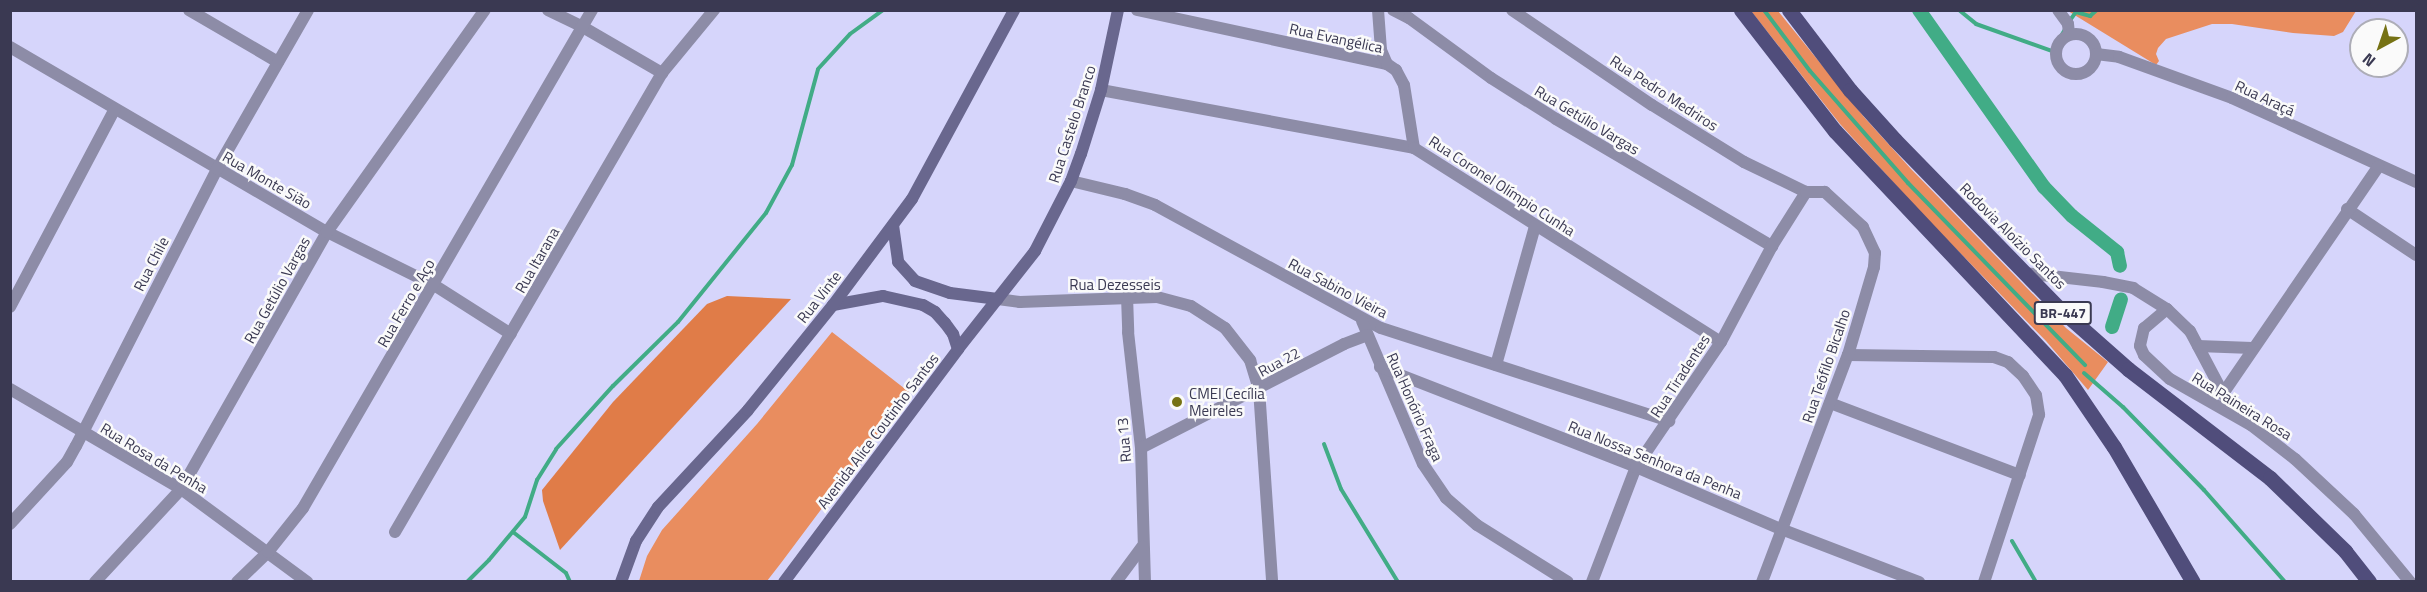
<!DOCTYPE html>
<meta charset="utf-8">
<style>
body{margin:0}
#map{position:relative;width:2427px;height:592px;overflow:hidden;background:#d6d5fb;font-family:"Titillium Web",sans-serif}
div>[style]{position:absolute}
[style*='--x']{left:calc(var(--x)*1px);top:calc(var(--y)*1px);width:calc(var(--w)*1px);rotate:calc(var(--a)*1deg)}
.green>*{inset:0;background:#e98d5f}
.forest>*{inset:0;background:#e07c48}
.stream>*{height:4px;margin:-2px;padding:0 2px;transform-origin:2px;border-radius:2px;background:#41ac86}
.canal>*{height:14px;margin:-7px;padding:0 7px;transform-origin:7px;border-radius:7px;background:#41ac86}
.minor>*{height:12px;margin:-6px;padding:0 6px;transform-origin:6px;border-radius:6px;background:#8d8ca7}
.minor>.ring{margin:-6px;padding:0;box-sizing:content-box;background:none;border:12px solid #8d8ca7;border-radius:50%}
.secondary>*{height:12px;margin:-6px;padding:0 6px;transform-origin:6px;border-radius:6px;background:#69678e}
.primary>*{height:15px;margin:-7.5px;padding:0 7.5px;transform-origin:7.5px;border-radius:7.5px;background:#504d7b}
.dots>*{width:16px;height:16px;translate:-50% -50%;box-sizing:border-box;border:3px solid #fafafa;border-radius:50%}
span{translate:-50% -50%;white-space:nowrap;text-align:center;line-height:1.15;-webkit-text-stroke:5px #fafafa;paint-order:stroke}
.shield-label span{padding:2px 4px;background:#fafafa;border:2px solid;border-radius:4px;-webkit-text-stroke-width:0}
.shield-label{font-size:14px;color:#3a3952;font-weight:700}
.street-label{font-size:15px;color:#3a3952}
.poi-label{font-size:15px;color:#3a3952}
.left{translate:0 -50%;text-align:left}
.frame{position:absolute;inset:0;border:12px solid #3a3952;pointer-events:none}
.north{position:absolute;left:2349px;top:18px;width:60px;height:60px;box-sizing:border-box;background:#fafafa;border:2px solid #adadb7;border-radius:50%;rotate:220deg;font-size:16px;font-weight:700;line-height:24px;text-align:center;color:#3a3952}
.north::after{content:'';display:block;margin:auto;width:21px;height:27px;background:#767214;clip-path:polygon(50% 0,100% 100%,50% 72%,0 100%)}
</style>
<div id="map">
<div class="green">
<i style="clip-path:polygon(1751px 11px,1778px 11px,1864px 117px,1911px 169px,2066px 328px,2108px 362px,2088px 390px,2046px 341px,1925px 217px,1840px 124px)"></i>
<i style="clip-path:polygon(2068px 11px,2356px 11px,2343px 32px,2334px 36px,2293px 33px,2232px 24px,2212px 24px,2166px 39px,2158px 48px,2156px 54px,2159px 61px,2156px 65px)"></i>
<i style="clip-path:polygon(832px 332px,909px 392px,781px 563px,767px 581px,639px 581px,647px 556px,662px 530px,757px 424px)"></i>
</div>
<div class="forest">
<i style="clip-path:polygon(727px 296px,791px 299px,560px 550px,543px 501px,542px 490px,613px 402px,707px 304px)"></i>
</div>
<div class="stream">
<i style="--x:1764;--y:10;--w:76;--a:53"></i>
<i style="--x:1810;--y:71;--w:149;--a:48.8"></i>
<i style="--x:1908;--y:183;--w:254;--a:45.8"></i>
<i style="--x:1959;--y:10;--w:22;--a:39"></i>
<i style="--x:1976;--y:24;--w:81;--a:19.6"></i>
<i style="--x:2052;--y:51;--w:26;--a:-59"></i>
<i style="--x:2068;--y:23;--w:14;--a:-54"></i>
<i style="--x:2076;--y:12;--w:15;--a:16"></i>
<i style="--x:2090;--y:16;--w:9;--a:-41"></i>
<i style="--x:2084;--y:373;--w:52;--a:41.1"></i>
<i style="--x:2123;--y:407;--w:116;--a:45.7"></i>
<i style="--x:2204;--y:490;--w:123;--a:48.6"></i>
<i style="--x:1324;--y:444;--w:48;--a:69.3"></i>
<i style="--x:1341;--y:489;--w:109;--a:58.5"></i>
<i style="--x:513;--y:532;--w:67;--a:37.7"></i>
<i style="--x:566;--y:573;--w:10;--a:66"></i>
<i style="--x:2012;--y:541;--w:48;--a:59.7"></i>
<i style="--x:467;--y:582;--w:31;--a:-45"></i>
<i style="--x:489;--y:560;--w:56;--a:-50.1"></i>
<i style="--x:525;--y:517;--w:39;--a:-72"></i>
<i style="--x:537;--y:480;--w:36;--a:-58"></i>
<i style="--x:556;--y:449;--w:85;--a:-47.9"></i>
<i style="--x:613;--y:386;--w:91;--a:-44.6"></i>
<i style="--x:678;--y:322;--w:140;--a:-51.1"></i>
<i style="--x:766;--y:213;--w:55;--a:-61.6"></i>
<i style="--x:792;--y:165;--w:99;--a:-74.8"></i>
<i style="--x:818;--y:69;--w:47;--a:-47.6"></i>
<i style="--x:850;--y:34;--w:41;--a:-36"></i>
</div>
<div class="canal">
<i style="--x:1919;--y:10;--w:217;--a:54.8"></i>
<i style="--x:2044;--y:187;--w:40;--a:46"></i>
<i style="--x:2072;--y:216;--w:58;--a:38.7"></i>
<i style="--x:2117;--y:252;--w:14;--a:78"></i>
<i style="--x:2112;--y:327;--w:29;--a:-72"></i>
</div>
<div class="minor">
<i style="--x:189;--y:10;--w:103;--a:30.3"></i>
<i style="--x:548;--y:10;--w:37;--a:26"></i>
<i style="--x:581;--y:26;--w:94;--a:30.1"></i>
<i style="--x:1137;--y:10;--w:256;--a:12.2"></i>
<i style="--x:1378;--y:10;--w:40;--a:85.7"></i>
<i style="--x:1381;--y:50;--w:15;--a:67"></i>
<i style="--x:1387;--y:64;--w:11;--a:34"></i>
<i style="--x:1396;--y:70;--w:17;--a:62"></i>
<i style="--x:1404;--y:85;--w:64;--a:81"></i>
<i style="--x:1393;--y:10;--w:18;--a:27"></i>
<i style="--x:1409;--y:18;--w:102;--a:36.2"></i>
<i style="--x:1491;--y:78;--w:77;--a:32.2"></i>
<i style="--x:1556;--y:119;--w:251;--a:30.5"></i>
<i style="--x:1512;--y:10;--w:169;--a:34.2"></i>
<i style="--x:1652;--y:105;--w:108;--a:31.8"></i>
<i style="--x:1744;--y:162;--w:69;--a:25.8"></i>
<i style="--x:2058;--y:10;--w:17;--a:54"></i>
<i style="--x:2068;--y:24;--w:10;--a:84"></i>
<i class="ring" style="left:2056px;top:34px;width:28px;height:28px"></i>
<i style="--x:10;--y:47;--w:367;--a:30.3"></i>
<i style="--x:327;--y:232;--w:119;--a:26.4"></i>
<i style="--x:434;--y:285;--w:91;--a:32.5"></i>
<i style="--x:2096;--y:54;--w:23;--a:7"></i>
<i style="--x:2119;--y:57;--w:120;--a:19.9"></i>
<i style="--x:2232;--y:98;--w:202;--a:24.5"></i>
<i style="--x:1101;--y:90;--w:318;--a:10.5"></i>
<i style="--x:1414;--y:148;--w:363;--a:32.3"></i>
<i style="--x:1071;--y:181;--w:56;--a:13.5"></i>
<i style="--x:1125;--y:194;--w:32;--a:20"></i>
<i style="--x:1155;--y:205;--w:257;--a:28.6"></i>
<i style="--x:1381;--y:328;--w:303;--a:17.9"></i>
<i style="--x:2347;--y:209;--w:83;--a:33.7"></i>
<i style="--x:2024;--y:273;--w:80;--a:6.5"></i>
<i style="--x:2103;--y:282;--w:31;--a:11"></i>
<i style="--x:2133;--y:288;--w:40;--a:32"></i>
<i style="--x:2167;--y:309;--w:32;--a:44"></i>
<i style="--x:2190;--y:331;--w:75;--a:62.1"></i>
<i style="--x:1127;--y:296;--w:36;--a:88"></i>
<i style="--x:1128;--y:332;--w:117;--a:83.6"></i>
<i style="--x:1141;--y:448;--w:134;--a:88.3"></i>
<i style="--x:998;--y:299;--w:22;--a:8"></i>
<i style="--x:1020;--y:302;--w:137;--a:-2.1"></i>
<i style="--x:1157;--y:297;--w:35;--a:15"></i>
<i style="--x:1191;--y:306;--w:40;--a:32.9"></i>
<i style="--x:1225;--y:328;--w:41;--a:52"></i>
<i style="--x:1250;--y:360;--w:30;--a:73"></i>
<i style="--x:1259;--y:389;--w:193;--a:86.1"></i>
<i style="--x:10;--y:307;--w:224;--a:-62.1"></i>
<i style="--x:2167;--y:309;--w:30;--a:140"></i>
<i style="--x:2144;--y:328;--w:18;--a:103"></i>
<i style="--x:2140;--y:346;--w:10;--a:66"></i>
<i style="--x:2144;--y:355;--w:35;--a:43"></i>
<i style="--x:2170;--y:379;--w:93;--a:29.6"></i>
<i style="--x:2251;--y:425;--w:56;--a:37.7"></i>
<i style="--x:2295;--y:459;--w:81;--a:43"></i>
<i style="--x:2354;--y:514;--w:88;--a:50.5"></i>
<i style="--x:1362;--y:321;--w:155;--a:66.9"></i>
<i style="--x:1423;--y:464;--w:41;--a:55.9"></i>
<i style="--x:1446;--y:498;--w:41;--a:41.1"></i>
<i style="--x:1477;--y:525;--w:107;--a:32.1"></i>
<i style="--x:2198;--y:346;--w:54;--a:2.1"></i>
<i style="--x:1848;--y:355;--w:146;--a:0.8"></i>
<i style="--x:1994;--y:357;--w:15;--a:20"></i>
<i style="--x:2008;--y:362;--w:21;--a:43"></i>
<i style="--x:2023;--y:376;--w:23;--a:56"></i>
<i style="--x:2036;--y:395;--w:20;--a:81"></i>
<i style="--x:2039;--y:415;--w:176;--a:108.2"></i>
<i style="--x:1496;--y:365;--w:144;--a:-74.3"></i>
<i style="--x:1380;--y:367;--w:275;--a:21.3"></i>
<i style="--x:1636;--y:467;--w:158;--a:23.2"></i>
<i style="--x:1781;--y:529;--w:148;--a:21"></i>
<i style="--x:10;--y:389;--w:198;--a:30.3"></i>
<i style="--x:181;--y:489;--w:157;--a:36.4"></i>
<i style="--x:2224;--y:392;--w:273;--a:-55.6"></i>
<i style="--x:1830;--y:403;--w:203;--a:20.8"></i>
<i style="--x:1141;--y:448;--w:228;--a:-27.1"></i>
<i style="--x:1344;--y:344;--w:25;--a:-21"></i>
<i style="--x:10;--y:524;--w:84;--a:-47.4"></i>
<i style="--x:67;--y:462;--w:18;--a:-61"></i>
<i style="--x:76;--y:446;--w:311;--a:-63"></i>
<i style="--x:217;--y:169;--w:183;--a:-60.2"></i>
<i style="--x:395;--y:532;--w:531;--a:-59.81"></i>
<i style="--x:662;--y:73;--w:82;--a:-50.5"></i>
<i style="--x:95;--y:582;--w:127;--a:-47.2"></i>
<i style="--x:181;--y:489;--w:296;--a:-60.4"></i>
<i style="--x:327;--y:232;--w:272;--a:-54.6"></i>
<i style="--x:237;--y:582;--w:43;--a:-44.1"></i>
<i style="--x:268;--y:552;--w:56;--a:-51.5"></i>
<i style="--x:303;--y:508;--w:576;--a:-59.87"></i>
<i style="--x:1116;--y:582;--w:44;--a:-53.4"></i>
<i style="--x:1592;--y:582;--w:123;--a:-69.1"></i>
<i style="--x:1636;--y:467;--w:151;--a:-55.8"></i>
<i style="--x:1721;--y:342;--w:109;--a:-62"></i>
<i style="--x:1772;--y:246;--w:64;--a:-57.8"></i>
<i style="--x:1762;--y:582;--w:243;--a:-69.3"></i>
<i style="--x:1848;--y:355;--w:92;--a:-73.5"></i>
<i style="--x:1874;--y:267;--w:14;--a:-86"></i>
<i style="--x:1875;--y:253;--w:29;--a:-115"></i>
<i style="--x:1863;--y:227;--w:52;--a:-137.4"></i>
<i style="--x:1825;--y:192;--w:19;--a:180"></i>
</div>
<div class="secondary">
<i style="--x:893;--y:225;--w:37;--a:82"></i>
<i style="--x:898;--y:262;--w:25;--a:48"></i>
<i style="--x:915;--y:281;--w:37;--a:19"></i>
<i style="--x:950;--y:293;--w:48;--a:7.1"></i>
<i style="--x:833;--y:305;--w:51;--a:-10.2"></i>
<i style="--x:883;--y:296;--w:41;--a:12.7"></i>
<i style="--x:923;--y:305;--w:14;--a:30"></i>
<i style="--x:935;--y:312;--w:15;--a:48"></i>
<i style="--x:945;--y:323;--w:14;--a:54"></i>
<i style="--x:953;--y:334;--w:16;--a:72"></i>
<i style="--x:621;--y:582;--w:44;--a:-69.9"></i>
<i style="--x:636;--y:541;--w:40;--a:-57.1"></i>
<i style="--x:658;--y:507;--w:132;--a:-47.1"></i>
<i style="--x:748;--y:410;--w:135;--a:-51"></i>
<i style="--x:833;--y:305;--w:132;--a:-53.3"></i>
<i style="--x:912;--y:199;--w:215;--a:-61.6"></i>
<i style="--x:784;--y:582;--w:291;--a:-53.2"></i>
<i style="--x:958;--y:349;--w:125;--a:-51.8"></i>
<i style="--x:1035;--y:251;--w:79;--a:-62.8"></i>
<i style="--x:1071;--y:181;--w:29;--a:-70"></i>
<i style="--x:1081;--y:154;--w:67;--a:-72.6"></i>
<i style="--x:1101;--y:90;--w:82;--a:-78"></i>
</div>
<div class="primary">
<i style="--x:1741;--y:10;--w:153;--a:52.2"></i>
<i style="--x:1835;--y:131;--w:335;--a:46.7"></i>
<i style="--x:2065;--y:375;--w:87;--a:55.8"></i>
<i style="--x:2114;--y:447;--w:156;--a:59.7"></i>
<i style="--x:1789;--y:10;--w:101;--a:52.7"></i>
<i style="--x:1850;--y:90;--w:67;--a:48"></i>
<i style="--x:1895;--y:140;--w:236;--a:45.7"></i>
<i style="--x:2060;--y:309;--w:91;--a:41.4"></i>
<i style="--x:2128;--y:369;--w:179;--a:37.5"></i>
<i style="--x:2270;--y:478;--w:105;--a:44.2"></i>
<i style="--x:2345;--y:551;--w:39;--a:52"></i>
</div>
<div class="dots">
<i style="left:1177px;top:402px;background:#767214"></i>
</div>
<div class="shield-label">
<span style="left:2063px;top:313px">BR-447</span>
</div>
<div class="street-label">
<span style="left:1336px;top:38px;rotate:12deg">Rua Evangélica</span>
<span style="left:1664px;top:93px;rotate:33deg">Rua Pedro Medriros</span>
<span style="left:2265px;top:98px;rotate:25deg">Rua Araçá</span>
<span style="left:1587px;top:120px;rotate:31deg">Rua Getúlio Vargas</span>
<span style="left:1072px;top:124px;rotate:-72deg">Rua Castelo Branco</span>
<span style="left:267px;top:180px;rotate:30deg">Rua Monte Sião</span>
<span style="left:1502px;top:186px;rotate:33deg">Rua Coronel Olímpio Cunha</span>
<span style="left:2013px;top:236px;rotate:45deg">Rodovia Aloízio Santos</span>
<span style="left:537px;top:260px;rotate:-60deg">Rua Itarana</span>
<span style="left:151px;top:264px;rotate:-63deg">Rua Chile</span>
<span style="left:1115px;top:285px">Rua Dezesseis</span>
<span style="left:1338px;top:288px;rotate:28deg">Rua Sabino Vieira</span>
<span style="left:277px;top:290px;rotate:-61deg">Rua Getúlio Vargas</span>
<span style="left:819px;top:297px;rotate:-52deg">Rua Vinte</span>
<span style="left:406px;top:303px;rotate:-60deg">Rua Ferro e Aço</span>
<span style="left:1279px;top:362px;rotate:-28deg">Rua 22</span>
<span style="left:1826px;top:366px;rotate:-71deg">Rua Teófilo Bicalho</span>
<span style="left:1680px;top:376px;rotate:-57deg">Rua Tiradentes</span>
<span style="left:2242px;top:406px;rotate:32deg">Rua Paineira Rosa</span>
<span style="left:1415px;top:407px;rotate:66deg">Rua Honório Fraga</span>
<span style="left:878px;top:431px;rotate:-53deg">Avenida Alice Coutinho Santos</span>
<span style="left:1124px;top:440px;rotate:-95deg">Rua 13</span>
<span style="left:154px;top:458px;rotate:31deg">Rua Rosa da Penha</span>
<span style="left:1655px;top:460px;rotate:22deg">Rua Nossa Senhora da Penha</span>
</div>
<div class="poi-label">
<span class="left" style="left:1189px;top:402px">CMEI Cecília<br>Meireles</span>
</div>
<div class="frame"></div>
<div class="north">N</div>
</div>
